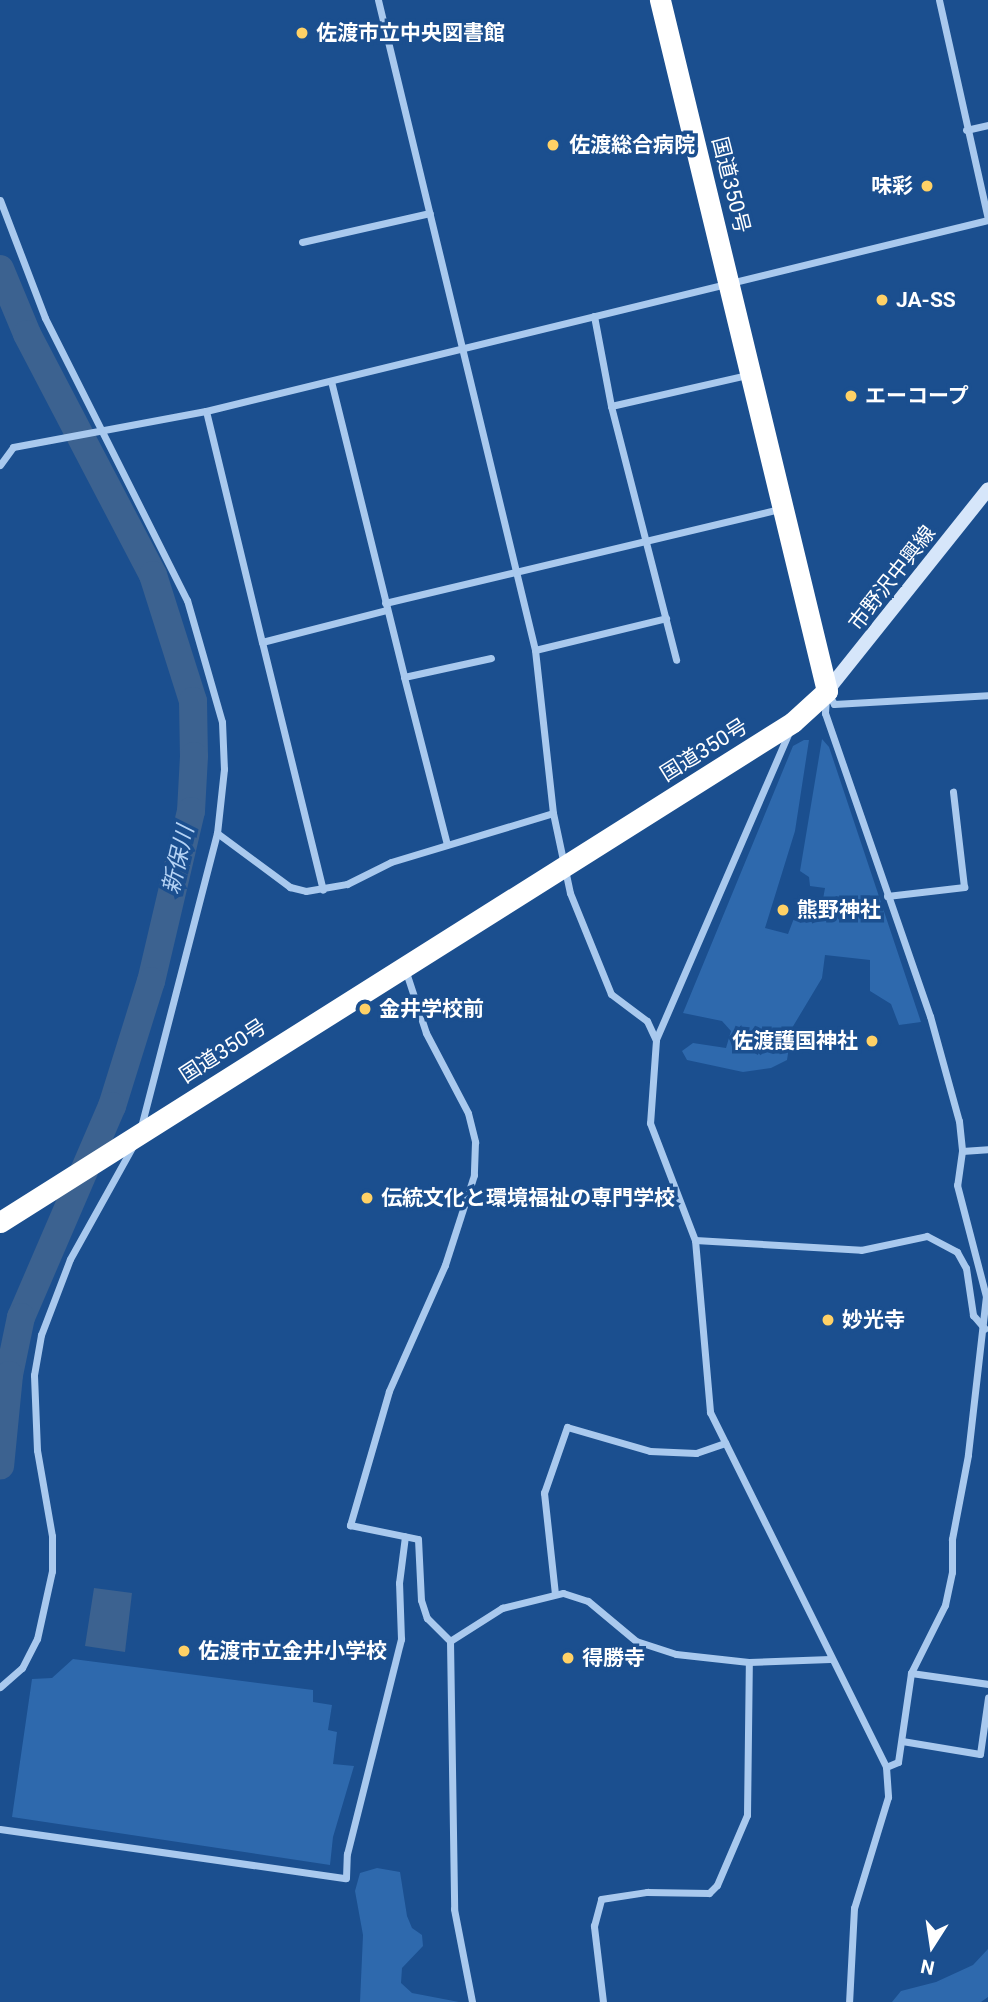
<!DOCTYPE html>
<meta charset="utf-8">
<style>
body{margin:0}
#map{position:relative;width:988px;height:2002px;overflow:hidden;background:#1b4f8f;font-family:Roboto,"Noto Sans JP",sans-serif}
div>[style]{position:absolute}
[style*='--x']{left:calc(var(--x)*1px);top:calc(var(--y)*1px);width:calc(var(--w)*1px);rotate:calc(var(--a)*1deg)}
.green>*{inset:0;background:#2e69ad}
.water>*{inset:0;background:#3c6290}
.river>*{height:28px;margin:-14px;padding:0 14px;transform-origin:14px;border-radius:14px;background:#3c6290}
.street>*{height:7px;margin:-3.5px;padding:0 3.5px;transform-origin:3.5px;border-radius:3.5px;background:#a9c9ee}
.secondary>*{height:14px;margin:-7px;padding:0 7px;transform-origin:7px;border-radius:7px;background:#d6e6fa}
.highway>*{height:21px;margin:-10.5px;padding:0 10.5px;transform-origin:10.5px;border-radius:10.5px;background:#fff}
.dots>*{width:19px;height:19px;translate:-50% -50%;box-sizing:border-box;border:4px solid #1b4f8f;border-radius:50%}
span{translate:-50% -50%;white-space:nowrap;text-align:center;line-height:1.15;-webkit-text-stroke:7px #1b4f8f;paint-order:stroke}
.poi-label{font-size:21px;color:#fff;font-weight:700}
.left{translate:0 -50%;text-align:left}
.right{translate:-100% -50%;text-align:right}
.street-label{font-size:21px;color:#fff}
.water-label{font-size:23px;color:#b5d3f5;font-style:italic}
.north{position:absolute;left:897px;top:1911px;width:70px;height:70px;-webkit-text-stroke:5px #1b4f8f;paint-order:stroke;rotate:192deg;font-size:19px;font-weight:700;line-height:28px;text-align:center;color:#fff}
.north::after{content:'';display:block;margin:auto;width:24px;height:32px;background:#fff;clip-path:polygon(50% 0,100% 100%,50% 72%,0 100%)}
</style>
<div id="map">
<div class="green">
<i style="clip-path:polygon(822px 739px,829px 747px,921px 1022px,899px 1025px,891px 1004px,870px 991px,870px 960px,825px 955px,822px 978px,792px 1028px,787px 1060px,771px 1068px,743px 1072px,687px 1060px,682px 1051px,693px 1043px,726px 1048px,731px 1031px,722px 1021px,683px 1013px,793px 746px,804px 740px,809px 740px,795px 831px,765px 928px,788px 934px,796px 913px,820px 916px,825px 888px,810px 886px,809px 877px,800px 871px)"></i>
<i style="clip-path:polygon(73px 1659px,313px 1690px,313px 1702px,332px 1705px,328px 1730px,337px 1732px,333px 1764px,354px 1766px,333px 1837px,330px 1865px,12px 1817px,32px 1679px,52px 1678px)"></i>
<i style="clip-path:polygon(377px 1868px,400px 1872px,407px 1916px,412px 1928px,422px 1935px,423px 1946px,402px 1968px,401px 1983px,412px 1993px,459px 2002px,360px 2002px,363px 1935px,355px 1891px,360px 1873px)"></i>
<i style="clip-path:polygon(988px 1949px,988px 1997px,981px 2002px,892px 2002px,901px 1991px,936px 1982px,973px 1965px)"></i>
</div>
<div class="water">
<i style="clip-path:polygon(94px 1588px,132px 1593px,125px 1652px,85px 1646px)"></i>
</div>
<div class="river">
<i style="--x:0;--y:269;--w:70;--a:67.4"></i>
<i style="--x:27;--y:334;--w:272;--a:62.4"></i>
<i style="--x:153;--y:575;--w:132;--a:72.4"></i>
<i style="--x:193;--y:701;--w:55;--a:89"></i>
<i style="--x:194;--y:756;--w:55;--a:93.1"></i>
<i style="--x:191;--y:811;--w:175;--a:103.2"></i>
<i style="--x:151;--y:981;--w:131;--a:107.3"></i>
<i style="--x:112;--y:1106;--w:230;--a:113.3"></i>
<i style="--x:21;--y:1317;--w:59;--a:101.7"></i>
<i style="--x:9;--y:1375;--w:91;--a:95.6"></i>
</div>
<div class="street">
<i style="--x:378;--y:0;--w:669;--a:76.42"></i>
<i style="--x:535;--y:650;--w:164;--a:83.7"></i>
<i style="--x:553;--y:813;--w:82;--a:78"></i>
<i style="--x:570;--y:893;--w:109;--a:67.9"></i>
<i style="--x:611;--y:994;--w:45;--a:36.9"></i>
<i style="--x:647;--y:1021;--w:21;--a:65"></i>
<i style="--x:939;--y:0;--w:225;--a:77.4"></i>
<i style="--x:966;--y:130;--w:23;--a:-13"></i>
<i style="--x:0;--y:200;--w:126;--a:69.1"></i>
<i style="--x:45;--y:318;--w:316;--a:63.3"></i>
<i style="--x:187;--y:600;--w:127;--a:74"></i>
<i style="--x:222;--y:722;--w:47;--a:87.6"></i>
<i style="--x:224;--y:769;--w:64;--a:96.2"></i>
<i style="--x:217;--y:833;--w:303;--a:104.5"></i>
<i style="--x:302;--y:242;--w:131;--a:-12.8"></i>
<i style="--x:594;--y:316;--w:92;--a:79.3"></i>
<i style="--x:611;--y:406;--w:262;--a:75.6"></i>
<i style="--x:331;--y:381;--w:305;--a:76.1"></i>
<i style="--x:404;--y:677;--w:89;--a:-12.3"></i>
<i style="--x:611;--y:406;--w:139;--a:-12.8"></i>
<i style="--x:206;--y:411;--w:238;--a:76.4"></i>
<i style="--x:262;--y:642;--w:129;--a:-14.4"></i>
<i style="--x:0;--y:465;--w:22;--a:-54"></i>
<i style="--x:13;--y:447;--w:196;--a:-10.6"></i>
<i style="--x:206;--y:411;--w:805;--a:-13.73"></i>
<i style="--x:385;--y:603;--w:406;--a:-13.4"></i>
<i style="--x:262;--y:642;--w:255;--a:76.2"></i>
<i style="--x:535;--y:650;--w:135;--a:-13.7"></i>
<i style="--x:404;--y:677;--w:173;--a:75.6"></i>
<i style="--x:829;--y:695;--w:10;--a:61"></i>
<i style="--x:834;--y:704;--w:154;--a:-3.3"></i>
<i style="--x:826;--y:698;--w:15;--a:94"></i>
<i style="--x:825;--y:713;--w:321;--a:70.9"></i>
<i style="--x:930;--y:1016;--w:109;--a:74.6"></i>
<i style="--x:959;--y:1121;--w:30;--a:84"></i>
<i style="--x:962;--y:1151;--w:34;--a:98"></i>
<i style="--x:957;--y:1185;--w:115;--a:75.4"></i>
<i style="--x:986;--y:1296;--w:160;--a:96.5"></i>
<i style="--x:968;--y:1455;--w:86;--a:100.8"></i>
<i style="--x:952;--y:1539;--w:33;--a:90"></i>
<i style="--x:952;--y:1572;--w:34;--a:102"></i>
<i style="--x:945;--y:1605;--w:76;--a:116.6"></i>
<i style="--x:911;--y:1673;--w:90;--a:98.3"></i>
<i style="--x:898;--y:1762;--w:13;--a:157"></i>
<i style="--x:789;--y:732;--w:335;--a:113.4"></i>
<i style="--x:656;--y:1040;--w:83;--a:94.1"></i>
<i style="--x:650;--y:1123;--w:125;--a:69"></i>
<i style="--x:695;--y:1240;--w:173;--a:85"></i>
<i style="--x:710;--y:1412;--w:396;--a:63.6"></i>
<i style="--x:886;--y:1767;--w:30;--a:86"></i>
<i style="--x:888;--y:1797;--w:116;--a:107"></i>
<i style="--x:854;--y:1908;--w:94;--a:93"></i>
<i style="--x:217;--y:833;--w:91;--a:36.5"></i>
<i style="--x:290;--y:887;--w:16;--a:14"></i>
<i style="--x:306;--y:891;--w:42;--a:-9.7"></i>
<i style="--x:347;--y:884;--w:49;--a:-26.6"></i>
<i style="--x:391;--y:862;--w:169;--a:-16.8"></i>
<i style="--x:887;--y:896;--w:78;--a:-6.7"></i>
<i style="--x:964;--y:887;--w:96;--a:-96.6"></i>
<i style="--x:405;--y:969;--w:67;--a:71.8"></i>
<i style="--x:426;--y:1033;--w:90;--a:62.3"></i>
<i style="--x:468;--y:1113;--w:30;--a:76"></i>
<i style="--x:475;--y:1142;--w:33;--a:92"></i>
<i style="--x:474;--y:1175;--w:95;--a:107.9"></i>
<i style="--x:445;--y:1265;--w:138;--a:114"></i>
<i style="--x:389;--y:1391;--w:140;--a:106.2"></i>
<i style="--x:350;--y:1525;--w:69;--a:11.6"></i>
<i style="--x:418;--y:1539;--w:61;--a:87.2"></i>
<i style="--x:421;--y:1600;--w:19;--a:72"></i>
<i style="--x:427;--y:1618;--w:33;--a:45"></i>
<i style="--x:450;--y:1641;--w:268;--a:89.1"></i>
<i style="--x:454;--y:1909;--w:95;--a:79"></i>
<i style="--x:962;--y:1151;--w:26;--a:-4"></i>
<i style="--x:695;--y:1240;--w:166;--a:3.4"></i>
<i style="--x:861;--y:1250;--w:67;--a:-12"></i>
<i style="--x:927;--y:1236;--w:34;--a:28"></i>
<i style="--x:957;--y:1252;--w:18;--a:61"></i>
<i style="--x:966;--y:1268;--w:48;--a:81.5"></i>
<i style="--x:973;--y:1315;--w:18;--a:49"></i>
<i style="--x:555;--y:1594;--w:102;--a:-96.2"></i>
<i style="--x:544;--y:1493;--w:70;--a:-70.8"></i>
<i style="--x:567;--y:1427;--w:86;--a:16.1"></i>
<i style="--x:650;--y:1451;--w:46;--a:2.5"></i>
<i style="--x:696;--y:1453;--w:31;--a:-19"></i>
<i style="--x:450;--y:1641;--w:62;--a:-32.4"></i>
<i style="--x:502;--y:1608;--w:63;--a:-13.8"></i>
<i style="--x:563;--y:1593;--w:26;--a:18"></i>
<i style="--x:588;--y:1601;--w:62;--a:39.8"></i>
<i style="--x:636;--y:1641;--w:42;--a:18"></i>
<i style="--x:676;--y:1654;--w:73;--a:6.3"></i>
<i style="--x:749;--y:1662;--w:81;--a:-2.1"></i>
<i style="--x:911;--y:1673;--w:78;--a:8.1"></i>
<i style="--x:0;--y:1687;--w:29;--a:-41"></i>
<i style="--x:22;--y:1668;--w:33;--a:-63"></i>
<i style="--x:37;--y:1639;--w:70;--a:-77.6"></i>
<i style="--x:52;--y:1571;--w:35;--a:-90"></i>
<i style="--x:52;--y:1536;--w:87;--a:-99.9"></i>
<i style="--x:37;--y:1450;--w:75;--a:-92.3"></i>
<i style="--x:34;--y:1375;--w:41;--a:-80.1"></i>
<i style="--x:41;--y:1335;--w:81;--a:-69.1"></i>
<i style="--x:70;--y:1259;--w:132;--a:-60.9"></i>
<i style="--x:902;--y:1741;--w:79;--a:9.5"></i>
<i style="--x:980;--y:1754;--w:57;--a:-81.9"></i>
<i style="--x:0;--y:1829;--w:349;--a:8.1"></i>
<i style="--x:346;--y:1878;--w:24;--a:-88"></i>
<i style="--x:347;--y:1854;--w:222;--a:-75.9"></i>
<i style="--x:401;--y:1639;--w:56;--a:-92"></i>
<i style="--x:399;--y:1583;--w:47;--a:-82.7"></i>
<i style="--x:603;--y:2002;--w:77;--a:-96.8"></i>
<i style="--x:594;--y:1926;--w:28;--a:-75"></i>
<i style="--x:601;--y:1899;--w:47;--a:-8.7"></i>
<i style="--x:647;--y:1892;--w:62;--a:0.9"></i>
<i style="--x:709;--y:1893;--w:11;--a:-45"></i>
<i style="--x:717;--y:1885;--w:76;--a:-66.8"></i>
<i style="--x:747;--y:1815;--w:153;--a:-89.3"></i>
</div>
<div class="secondary">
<i style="--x:827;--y:691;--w:258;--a:-51.4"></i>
</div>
<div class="highway">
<i style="--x:0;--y:1222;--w:937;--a:-32.23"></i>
<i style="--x:793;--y:722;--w:46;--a:-42.4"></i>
<i style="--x:827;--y:691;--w:711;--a:-103.59"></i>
</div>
<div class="dots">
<i style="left:302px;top:33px;background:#ffd166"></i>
<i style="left:553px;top:145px;background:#ffd166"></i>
<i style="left:927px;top:186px;background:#ffd166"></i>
<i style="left:882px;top:300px;background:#ffd166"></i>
<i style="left:851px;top:396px;background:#ffd166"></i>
<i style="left:783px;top:910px;background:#ffd166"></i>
<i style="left:365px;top:1009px;background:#ffd166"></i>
<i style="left:872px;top:1041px;background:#ffd166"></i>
<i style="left:367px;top:1198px;background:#ffd166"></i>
<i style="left:828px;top:1320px;background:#ffd166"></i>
<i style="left:184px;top:1651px;background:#ffd166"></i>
<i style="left:568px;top:1658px;background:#ffd166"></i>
</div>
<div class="poi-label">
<span class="left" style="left:316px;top:33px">佐渡市立中央図書館</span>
<span class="left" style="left:569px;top:145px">佐渡総合病院</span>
<span class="right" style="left:913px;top:186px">味彩</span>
<span class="left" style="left:896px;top:300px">JA-SS</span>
<span class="left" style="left:865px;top:396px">エーコープ</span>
<span class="left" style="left:797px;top:910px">熊野神社</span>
<span class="left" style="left:379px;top:1009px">金井学校前</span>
<span class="right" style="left:858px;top:1041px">佐渡護国神社</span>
<span class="left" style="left:381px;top:1198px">伝統文化と環境福祉の専門学校</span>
<span class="left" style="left:842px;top:1320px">妙光寺</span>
<span class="left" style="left:198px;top:1651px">佐渡市立金井小学校</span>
<span class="left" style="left:582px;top:1658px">得勝寺</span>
</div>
<div class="street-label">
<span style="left:731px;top:185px;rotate:76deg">国道350号</span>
<span style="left:892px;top:578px;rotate:-52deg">市野沢中興線</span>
<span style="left:704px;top:750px;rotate:-32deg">国道350号</span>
<span style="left:223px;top:1051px;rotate:-33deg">国道350号</span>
</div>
<div class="water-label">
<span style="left:179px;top:860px;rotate:-77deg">新保川</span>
</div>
<div class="north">N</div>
</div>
